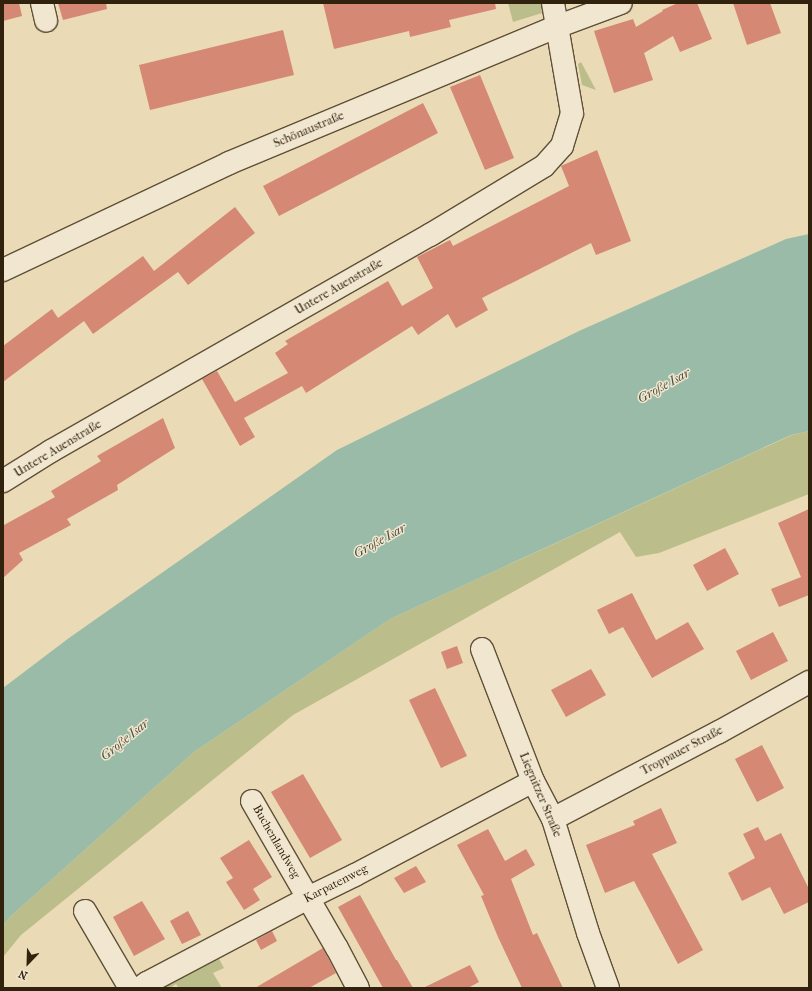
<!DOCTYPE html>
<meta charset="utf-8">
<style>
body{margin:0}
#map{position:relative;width:812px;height:991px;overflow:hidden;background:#eadab6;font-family:"IM FELL French Canon",serif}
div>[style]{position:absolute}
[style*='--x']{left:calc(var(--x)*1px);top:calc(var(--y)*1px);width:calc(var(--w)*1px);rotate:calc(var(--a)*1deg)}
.green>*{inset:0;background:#bbbe8b}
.water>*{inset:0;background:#99bba8}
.building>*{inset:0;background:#d58873}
.roads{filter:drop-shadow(1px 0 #5f5037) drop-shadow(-1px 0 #5f5037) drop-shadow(0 1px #5f5037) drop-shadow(0 -1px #5f5037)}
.street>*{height:22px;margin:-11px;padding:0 11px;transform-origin:11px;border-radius:11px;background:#f1e7d0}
span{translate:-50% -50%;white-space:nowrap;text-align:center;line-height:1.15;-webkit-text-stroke:3px #f1e7d0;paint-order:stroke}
.street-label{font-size:12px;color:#31220d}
.water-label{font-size:13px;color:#50503c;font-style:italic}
.frame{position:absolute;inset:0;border:4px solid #31220d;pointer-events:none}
.north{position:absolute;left:8px;top:943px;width:40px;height:40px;-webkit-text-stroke:3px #f1e7d0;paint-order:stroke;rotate:203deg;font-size:11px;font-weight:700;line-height:16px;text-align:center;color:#31220d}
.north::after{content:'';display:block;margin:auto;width:14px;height:18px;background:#31220d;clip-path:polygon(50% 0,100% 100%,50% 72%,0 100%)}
</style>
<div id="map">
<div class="green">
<i style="clip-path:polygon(508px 3px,541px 3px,542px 13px,513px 22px)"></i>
<i style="clip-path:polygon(581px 62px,596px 90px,582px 85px,578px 64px)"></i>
<i style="clip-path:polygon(809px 431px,809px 494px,659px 553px,636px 557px,620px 532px,293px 715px,21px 935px,3px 957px,3px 925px,11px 916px,194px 752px,390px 619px,792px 435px)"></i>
<i style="clip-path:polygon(217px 955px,224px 968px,213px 973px,222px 988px,179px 988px,176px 984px,170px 988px,156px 988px)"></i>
</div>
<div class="water">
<i style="clip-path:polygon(809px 234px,809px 431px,791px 435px,390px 619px,194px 752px,11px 916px,3px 925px,3px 688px,69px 638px,337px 450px,579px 331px,786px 239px)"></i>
</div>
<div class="building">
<i style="clip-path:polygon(3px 3px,19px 3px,22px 16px,3px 21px)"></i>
<i style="clip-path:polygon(58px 3px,106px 3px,107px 9px,63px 20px)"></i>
<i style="clip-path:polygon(323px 3px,495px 3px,496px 9px,449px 20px,451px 27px,410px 37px,409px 31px,334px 49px)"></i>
<i style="clip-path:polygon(678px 3px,697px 3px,712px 39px,680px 52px,673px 36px,644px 53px,653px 80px,614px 93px,594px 31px,633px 19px,636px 27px,663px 11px,662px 10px)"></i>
<i style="clip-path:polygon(733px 3px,770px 3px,781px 33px,747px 45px)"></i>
<i style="clip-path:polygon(283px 30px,294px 75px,150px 110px,139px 65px)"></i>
<i style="clip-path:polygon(480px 75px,514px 158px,485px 170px,450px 87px)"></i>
<i style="clip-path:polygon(423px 103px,438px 133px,279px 216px,263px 186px)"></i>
<i style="clip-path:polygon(597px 150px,631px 241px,596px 255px,591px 243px,482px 298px,488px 310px,456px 328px,448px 314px,418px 335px,412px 326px,306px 393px,302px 386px,244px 418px,255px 437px,240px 446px,202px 379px,217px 371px,235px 402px,288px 373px,275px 353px,288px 344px,285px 341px,388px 281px,402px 306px,433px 288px,417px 257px,450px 240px,453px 246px,569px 186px,561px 166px)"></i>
<i style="clip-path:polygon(235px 207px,255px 233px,188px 285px,178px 272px,93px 334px,84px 321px,3px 382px,3px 346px,52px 309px,58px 318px,143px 256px,154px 271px)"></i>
<i style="clip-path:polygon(163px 418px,175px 448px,117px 485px,118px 490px,67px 519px,71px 525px,19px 553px,23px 560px,3px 578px,3px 525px,4px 528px,4px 525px,55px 497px,51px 491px,101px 461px,97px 456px)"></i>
<i style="clip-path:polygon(809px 509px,809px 595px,779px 607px,771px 589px,801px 577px,778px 523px)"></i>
<i style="clip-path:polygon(725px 548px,739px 574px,707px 591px,693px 565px)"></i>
<i style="clip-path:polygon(632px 593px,656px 640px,688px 622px,704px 649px,652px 678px,623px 627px,609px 634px,597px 610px)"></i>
<i style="clip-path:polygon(773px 632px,788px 661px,751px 680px,736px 651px)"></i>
<i style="clip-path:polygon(457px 646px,463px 663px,447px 669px,441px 652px)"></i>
<i style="clip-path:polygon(591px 669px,606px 695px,566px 717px,551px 690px)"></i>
<i style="clip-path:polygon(435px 688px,467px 756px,441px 768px,409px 700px)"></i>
<i style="clip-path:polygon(762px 745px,784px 788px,757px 802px,735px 759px)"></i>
<i style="clip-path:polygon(303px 774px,342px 840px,310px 858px,271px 792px)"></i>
<i style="clip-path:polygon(661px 808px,677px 843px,652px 854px,703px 950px,678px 964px,634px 881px,605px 893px,586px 845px,635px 825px,633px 821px)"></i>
<i style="clip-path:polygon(758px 827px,765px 841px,781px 833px,809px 889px,809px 902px,784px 914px,770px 887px,742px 901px,728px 873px,755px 858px,743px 834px)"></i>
<i style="clip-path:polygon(488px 829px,505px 861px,526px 849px,535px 865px,511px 879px,533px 935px,537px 933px,563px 988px,522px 988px,498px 937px,481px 896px,484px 895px,457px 845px)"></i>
<i style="clip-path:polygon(249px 840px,272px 877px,253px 889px,260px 900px,244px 910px,226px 882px,233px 878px,220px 858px)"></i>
<i style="clip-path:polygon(416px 866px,426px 882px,404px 893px,394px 878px)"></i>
<i style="clip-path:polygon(360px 895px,396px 960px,397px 960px,413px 988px,383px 988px,338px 907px)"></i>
<i style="clip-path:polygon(142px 901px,165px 939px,134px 956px,113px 917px)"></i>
<i style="clip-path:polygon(188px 911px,201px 935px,182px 944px,170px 921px)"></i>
<i style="clip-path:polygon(272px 931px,277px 941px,261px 950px,256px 940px)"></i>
<i style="clip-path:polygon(323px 948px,336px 973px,309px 988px,255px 988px)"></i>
<i style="clip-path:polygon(470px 965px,479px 982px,468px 988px,423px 988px)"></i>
</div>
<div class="roads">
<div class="street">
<i style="--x:42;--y:3;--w:18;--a:77"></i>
<i style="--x:3;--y:270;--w:250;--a:-25.3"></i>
<i style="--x:229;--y:163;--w:354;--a:-22.6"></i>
<i style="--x:556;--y:27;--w:69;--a:-20.3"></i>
<i style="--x:3;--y:481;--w:57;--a:-32"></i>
<i style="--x:51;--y:451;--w:436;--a:-29.7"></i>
<i style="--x:430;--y:235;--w:133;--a:-31.2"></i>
<i style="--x:544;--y:166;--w:27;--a:-48"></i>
<i style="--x:562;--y:146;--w:34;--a:-73"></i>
<i style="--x:572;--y:113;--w:112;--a:-99.8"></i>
<i style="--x:482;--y:649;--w:142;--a:68.9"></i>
<i style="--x:533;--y:781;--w:43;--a:62.2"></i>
<i style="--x:553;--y:819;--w:119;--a:72.9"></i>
<i style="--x:588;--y:933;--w:59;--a:70"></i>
<i style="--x:252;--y:801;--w:170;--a:60"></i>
<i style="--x:337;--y:948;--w:45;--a:62.3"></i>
<i style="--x:553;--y:819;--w:187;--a:-27.7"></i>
<i style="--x:719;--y:732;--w:103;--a:-29.1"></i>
<i style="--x:85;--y:911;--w:89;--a:59.7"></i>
<i style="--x:140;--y:988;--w:9;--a:-36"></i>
<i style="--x:147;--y:983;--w:182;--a:-27.8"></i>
<i style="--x:308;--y:898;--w:52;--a:-26.1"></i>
<i style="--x:355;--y:875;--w:201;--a:-27.8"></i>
</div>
</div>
<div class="street-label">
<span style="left:309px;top:130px;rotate:-23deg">Schönaustraße</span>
<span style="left:339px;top:287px;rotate:-30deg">Untere Auenstraße</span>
<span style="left:58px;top:449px;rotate:-31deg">Untere Auenstraße</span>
<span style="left:682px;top:751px;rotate:-28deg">Troppauer Straße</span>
<span style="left:540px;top:795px;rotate:67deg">Liegnitzer Straße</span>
<span style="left:276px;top:842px;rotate:60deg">Buchenlandweg</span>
<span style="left:336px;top:884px;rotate:-27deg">Karpatenweg</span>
</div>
<div class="water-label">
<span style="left:664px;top:386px;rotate:-29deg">Große Isar</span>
<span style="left:380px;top:541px;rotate:-29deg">Große Isar</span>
<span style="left:125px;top:740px;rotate:-39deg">Große Isar</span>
</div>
<div class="frame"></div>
<div class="north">N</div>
</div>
